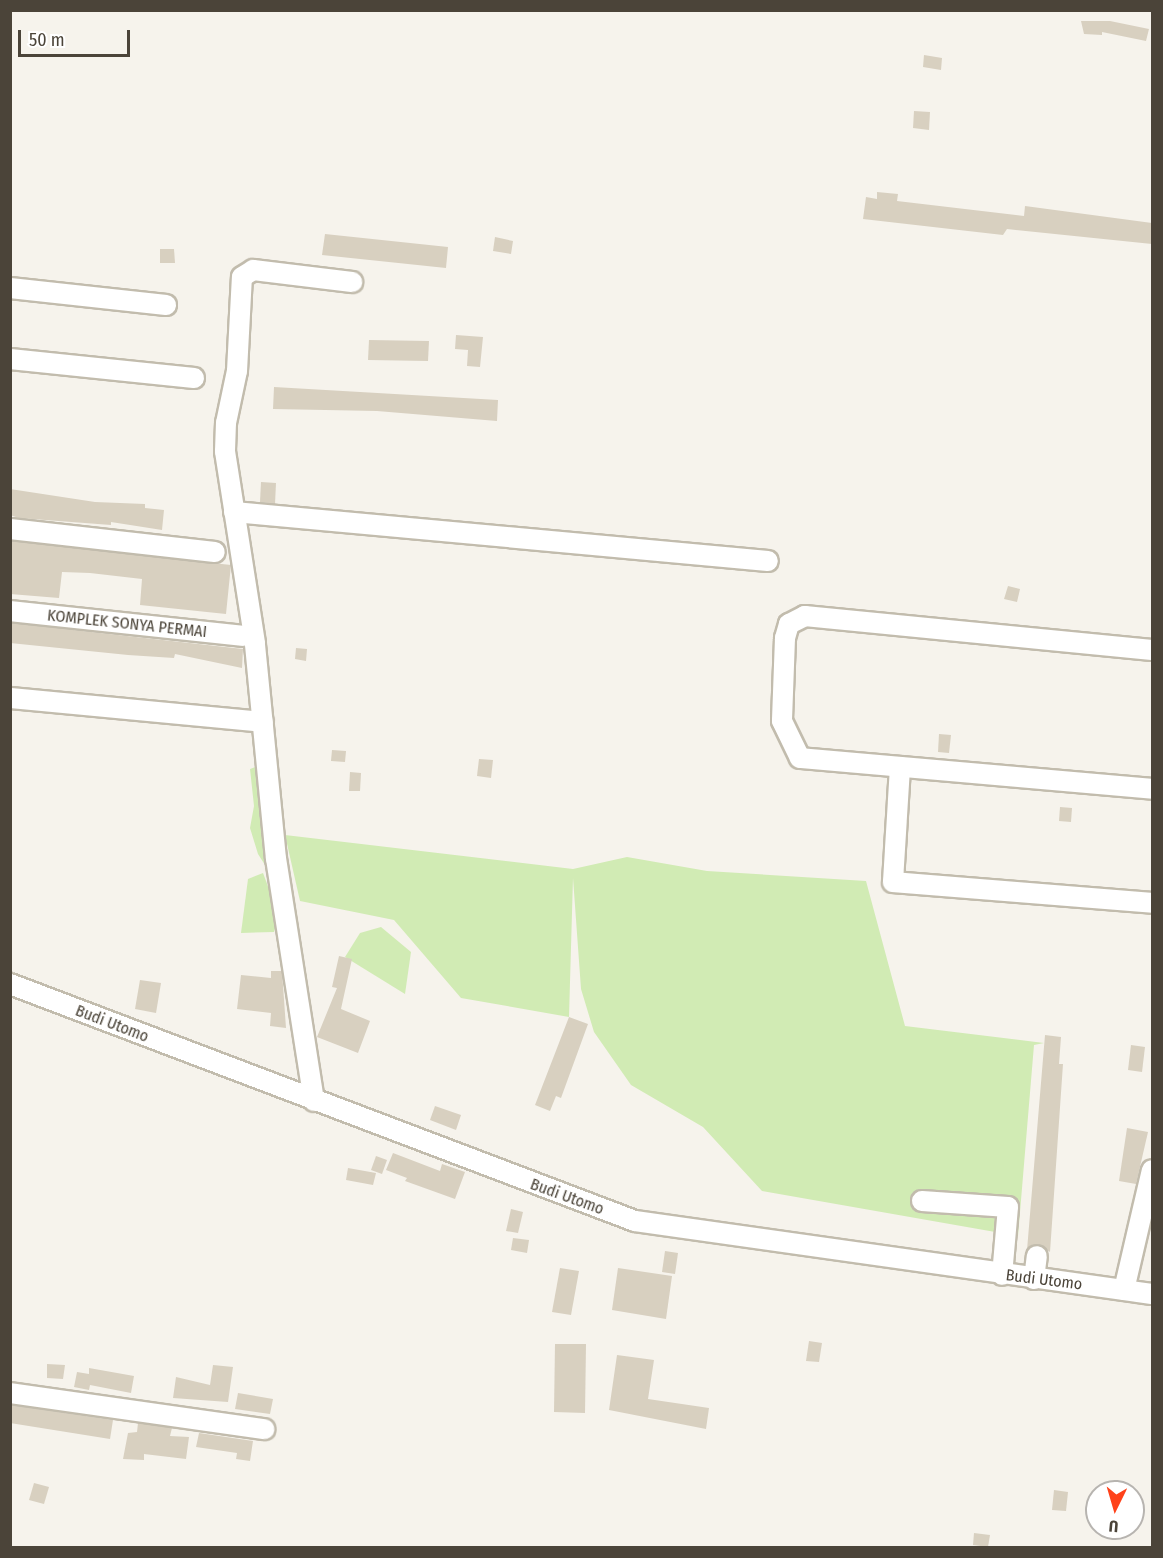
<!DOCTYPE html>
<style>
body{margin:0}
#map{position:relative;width:1163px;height:1558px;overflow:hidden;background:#f6f3ec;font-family:"Fira Sans Condensed",sans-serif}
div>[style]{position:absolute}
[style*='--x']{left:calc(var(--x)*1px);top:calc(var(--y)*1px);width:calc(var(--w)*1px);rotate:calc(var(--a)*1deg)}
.green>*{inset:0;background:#d1ebb4}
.building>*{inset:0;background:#d8d0c0}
.roads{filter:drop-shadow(2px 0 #c2bcad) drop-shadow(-2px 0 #c2bcad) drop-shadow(0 2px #c2bcad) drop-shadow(0 -2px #c2bcad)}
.minor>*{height:20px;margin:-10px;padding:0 10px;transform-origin:10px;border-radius:10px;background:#fff}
span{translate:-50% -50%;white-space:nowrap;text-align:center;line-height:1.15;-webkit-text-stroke:5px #fff;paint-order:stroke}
.street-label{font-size:16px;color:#4b4439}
.frame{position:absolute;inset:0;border:12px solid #4b4439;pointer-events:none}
.north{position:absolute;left:1085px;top:1480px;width:60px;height:60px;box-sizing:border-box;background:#fff;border:2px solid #b7b4b0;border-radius:50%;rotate:185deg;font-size:16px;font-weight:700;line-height:24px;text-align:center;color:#4b4439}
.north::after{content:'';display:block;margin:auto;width:21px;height:27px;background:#ff421a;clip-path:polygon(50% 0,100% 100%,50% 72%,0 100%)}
.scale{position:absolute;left:18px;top:30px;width:112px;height:27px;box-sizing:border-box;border:3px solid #4b4439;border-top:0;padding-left:8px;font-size:18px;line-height:21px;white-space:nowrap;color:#4b4439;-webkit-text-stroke:4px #fff;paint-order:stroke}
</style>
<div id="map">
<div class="green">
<i style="clip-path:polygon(261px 765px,272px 876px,258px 854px,250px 828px,254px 806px,250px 769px)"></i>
<i style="clip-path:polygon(285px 835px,573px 869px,627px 857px,707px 871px,866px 881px,905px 1026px,1044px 1043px,1034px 1045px,1018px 1236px,762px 1191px,703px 1127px,631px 1085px,594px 1032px,581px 989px,573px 878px,569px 1017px,461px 998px,394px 920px,300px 901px)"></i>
<i style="clip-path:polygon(263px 873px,279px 916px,274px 932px,241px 933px,248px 879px)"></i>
<i style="clip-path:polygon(381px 927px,411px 952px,405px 994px,345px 957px,360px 933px)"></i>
</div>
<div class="building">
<i style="clip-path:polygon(1081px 21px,1110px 21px,1149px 29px,1146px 41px,1102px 32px,1102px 35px,1084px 34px)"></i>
<i style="clip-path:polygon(924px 55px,942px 58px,941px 70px,923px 67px)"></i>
<i style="clip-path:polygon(914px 111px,930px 112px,929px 130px,913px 128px)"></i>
<i style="clip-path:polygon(877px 192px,898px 194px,897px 201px,1024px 216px,1025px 206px,1152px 223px,1152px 244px,1007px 229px,1003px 235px,863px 219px,866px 197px,877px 199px)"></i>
<i style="clip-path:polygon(325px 234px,448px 247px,446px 268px,322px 255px)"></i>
<i style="clip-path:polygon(495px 237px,513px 241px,511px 254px,493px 251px)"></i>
<i style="clip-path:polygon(160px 249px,174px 249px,175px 263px,160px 263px)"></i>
<i style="clip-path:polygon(456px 335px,483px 337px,480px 367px,467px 366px,468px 350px,455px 349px)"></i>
<i style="clip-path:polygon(369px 340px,429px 341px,428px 361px,368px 360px)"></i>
<i style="clip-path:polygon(274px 387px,498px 400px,497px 421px,377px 411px,273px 409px)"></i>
<i style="clip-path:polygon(261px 482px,276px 483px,275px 504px,260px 502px)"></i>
<i style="clip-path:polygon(10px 489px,95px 502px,145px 504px,145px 508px,164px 510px,162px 530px,111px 522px,111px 525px,19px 518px,10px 515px)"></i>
<i style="clip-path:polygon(10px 541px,231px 565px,226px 614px,140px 605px,142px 579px,90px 573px,62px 572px,59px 598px,10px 594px)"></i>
<i style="clip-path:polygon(1008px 586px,1020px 589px,1017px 602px,1004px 599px)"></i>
<i style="clip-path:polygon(11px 623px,243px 649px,242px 668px,175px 654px,174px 658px,128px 655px,10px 643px)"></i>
<i style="clip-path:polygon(296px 648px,307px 649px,306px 661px,295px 659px)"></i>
<i style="clip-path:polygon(939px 734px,951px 735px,949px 753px,938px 752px)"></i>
<i style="clip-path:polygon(332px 750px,346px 751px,345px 762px,331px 761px)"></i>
<i style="clip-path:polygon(479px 759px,493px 760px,491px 778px,477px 776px)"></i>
<i style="clip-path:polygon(350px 772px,361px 773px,360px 791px,349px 791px)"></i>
<i style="clip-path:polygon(1060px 807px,1072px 808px,1071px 822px,1059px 821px)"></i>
<i style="clip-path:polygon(339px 956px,352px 959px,341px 1009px,370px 1021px,358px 1053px,317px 1037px,337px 988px,332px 987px)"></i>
<i style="clip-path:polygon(271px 971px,282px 971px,286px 1028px,270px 1026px,271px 1013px,237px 1009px,241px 975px,271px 978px)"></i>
<i style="clip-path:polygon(140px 980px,161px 983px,156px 1013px,135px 1009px)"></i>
<i style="clip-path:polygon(569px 1017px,588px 1024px,561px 1098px,556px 1096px,550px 1111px,535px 1105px)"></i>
<i style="clip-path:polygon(1045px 1035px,1061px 1037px,1059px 1064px,1063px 1064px,1050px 1252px,1038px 1244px,1027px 1250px)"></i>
<i style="clip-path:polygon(1131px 1045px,1145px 1047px,1142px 1072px,1128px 1070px)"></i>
<i style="clip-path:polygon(435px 1106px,461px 1115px,456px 1130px,430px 1120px)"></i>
<i style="clip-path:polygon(1127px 1128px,1148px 1132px,1136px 1184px,1119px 1181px)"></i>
<i style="clip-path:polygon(393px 1153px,440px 1171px,442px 1164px,465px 1172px,455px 1199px,405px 1181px,407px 1178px,386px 1170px)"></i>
<i style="clip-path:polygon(376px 1156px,387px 1160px,382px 1174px,371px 1170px)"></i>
<i style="clip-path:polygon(348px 1168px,376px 1173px,373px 1185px,346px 1180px)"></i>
<i style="clip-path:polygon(511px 1209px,523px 1212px,518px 1233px,506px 1231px)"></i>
<i style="clip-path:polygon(513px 1238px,529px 1240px,527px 1253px,511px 1250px)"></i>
<i style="clip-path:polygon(665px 1251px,678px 1253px,675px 1274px,662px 1272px)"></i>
<i style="clip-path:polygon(560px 1268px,579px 1271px,571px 1315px,552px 1312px)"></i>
<i style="clip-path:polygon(618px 1268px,672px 1276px,666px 1319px,612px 1310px)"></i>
<i style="clip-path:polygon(809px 1341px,822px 1343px,819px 1362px,806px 1361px)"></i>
<i style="clip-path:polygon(555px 1344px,586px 1344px,585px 1413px,554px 1412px)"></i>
<i style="clip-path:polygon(617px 1355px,654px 1360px,648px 1399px,709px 1408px,706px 1429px,609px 1410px)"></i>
<i style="clip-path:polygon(47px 1364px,65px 1365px,63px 1379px,47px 1378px)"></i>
<i style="clip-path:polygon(213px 1365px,233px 1367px,228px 1402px,173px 1398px,176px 1377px,210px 1385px)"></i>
<i style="clip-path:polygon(89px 1368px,134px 1376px,131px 1393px,90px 1385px,89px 1390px,74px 1387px,77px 1372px,89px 1374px)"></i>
<i style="clip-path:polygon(238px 1393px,273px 1399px,270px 1414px,235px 1409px)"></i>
<i style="clip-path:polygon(10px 1405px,113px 1420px,110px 1439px,10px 1423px)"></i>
<i style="clip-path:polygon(138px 1423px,172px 1428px,170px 1436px,189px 1437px,186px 1459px,144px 1454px,144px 1460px,123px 1459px,128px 1433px,137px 1432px)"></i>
<i style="clip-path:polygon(199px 1433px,253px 1441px,250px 1461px,236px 1459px,237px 1453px,196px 1447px)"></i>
<i style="clip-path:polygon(34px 1483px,49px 1487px,44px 1504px,29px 1500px)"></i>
<i style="clip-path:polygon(1054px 1490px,1068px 1492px,1066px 1511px,1052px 1510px)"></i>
<i style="clip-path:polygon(974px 1533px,990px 1535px,988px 1547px,973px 1545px)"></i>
</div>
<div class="roads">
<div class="minor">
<i style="--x:10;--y:288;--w:157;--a:6.2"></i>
<i style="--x:10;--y:359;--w:185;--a:5.9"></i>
<i style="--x:234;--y:512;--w:536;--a:5.24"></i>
<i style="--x:10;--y:529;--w:206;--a:6.4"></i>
<i style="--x:10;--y:611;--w:235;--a:6.1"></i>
<i style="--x:1152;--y:650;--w:349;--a:-174.4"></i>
<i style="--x:805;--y:616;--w:18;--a:153"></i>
<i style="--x:789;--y:624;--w:15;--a:106"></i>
<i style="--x:785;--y:638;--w:83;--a:92.1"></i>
<i style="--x:782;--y:721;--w:41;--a:64.1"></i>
<i style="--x:800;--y:758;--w:353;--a:5"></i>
<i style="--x:10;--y:698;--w:254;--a:5.4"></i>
<i style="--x:900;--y:767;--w:115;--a:93.5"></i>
<i style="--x:893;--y:882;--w:260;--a:4.6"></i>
<i style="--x:10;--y:984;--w:668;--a:20.77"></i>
<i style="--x:635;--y:1221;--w:522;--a:8.04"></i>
<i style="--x:314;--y:1101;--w:245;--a:-98.9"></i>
<i style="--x:276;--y:859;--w:217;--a:-95.6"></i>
<i style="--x:255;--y:643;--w:194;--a:-98.9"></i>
<i style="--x:225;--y:451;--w:28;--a:-88"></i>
<i style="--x:226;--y:423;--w:53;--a:-78.1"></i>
<i style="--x:237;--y:371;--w:94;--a:-87"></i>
<i style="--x:242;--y:277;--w:13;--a:-32"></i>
<i style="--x:253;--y:270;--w:100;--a:6.9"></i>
<i style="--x:922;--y:1201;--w:86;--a:4"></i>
<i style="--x:1008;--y:1207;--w:68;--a:95"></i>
<i style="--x:1034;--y:1279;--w:23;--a:-83"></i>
<i style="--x:1124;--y:1290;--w:123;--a:-76.9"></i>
<i style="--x:10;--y:1393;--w:257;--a:8.1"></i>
</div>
</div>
<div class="street-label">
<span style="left:127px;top:624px;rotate:6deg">KOMPLEK SONYA PERMAI</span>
<span style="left:112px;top:1024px;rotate:21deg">Budi Utomo</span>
<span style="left:567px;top:1197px;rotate:20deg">Budi Utomo</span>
<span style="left:1044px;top:1280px;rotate:7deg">Budi Utomo</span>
</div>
<div class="frame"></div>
<div class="north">U</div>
<div class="scale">50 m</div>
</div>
